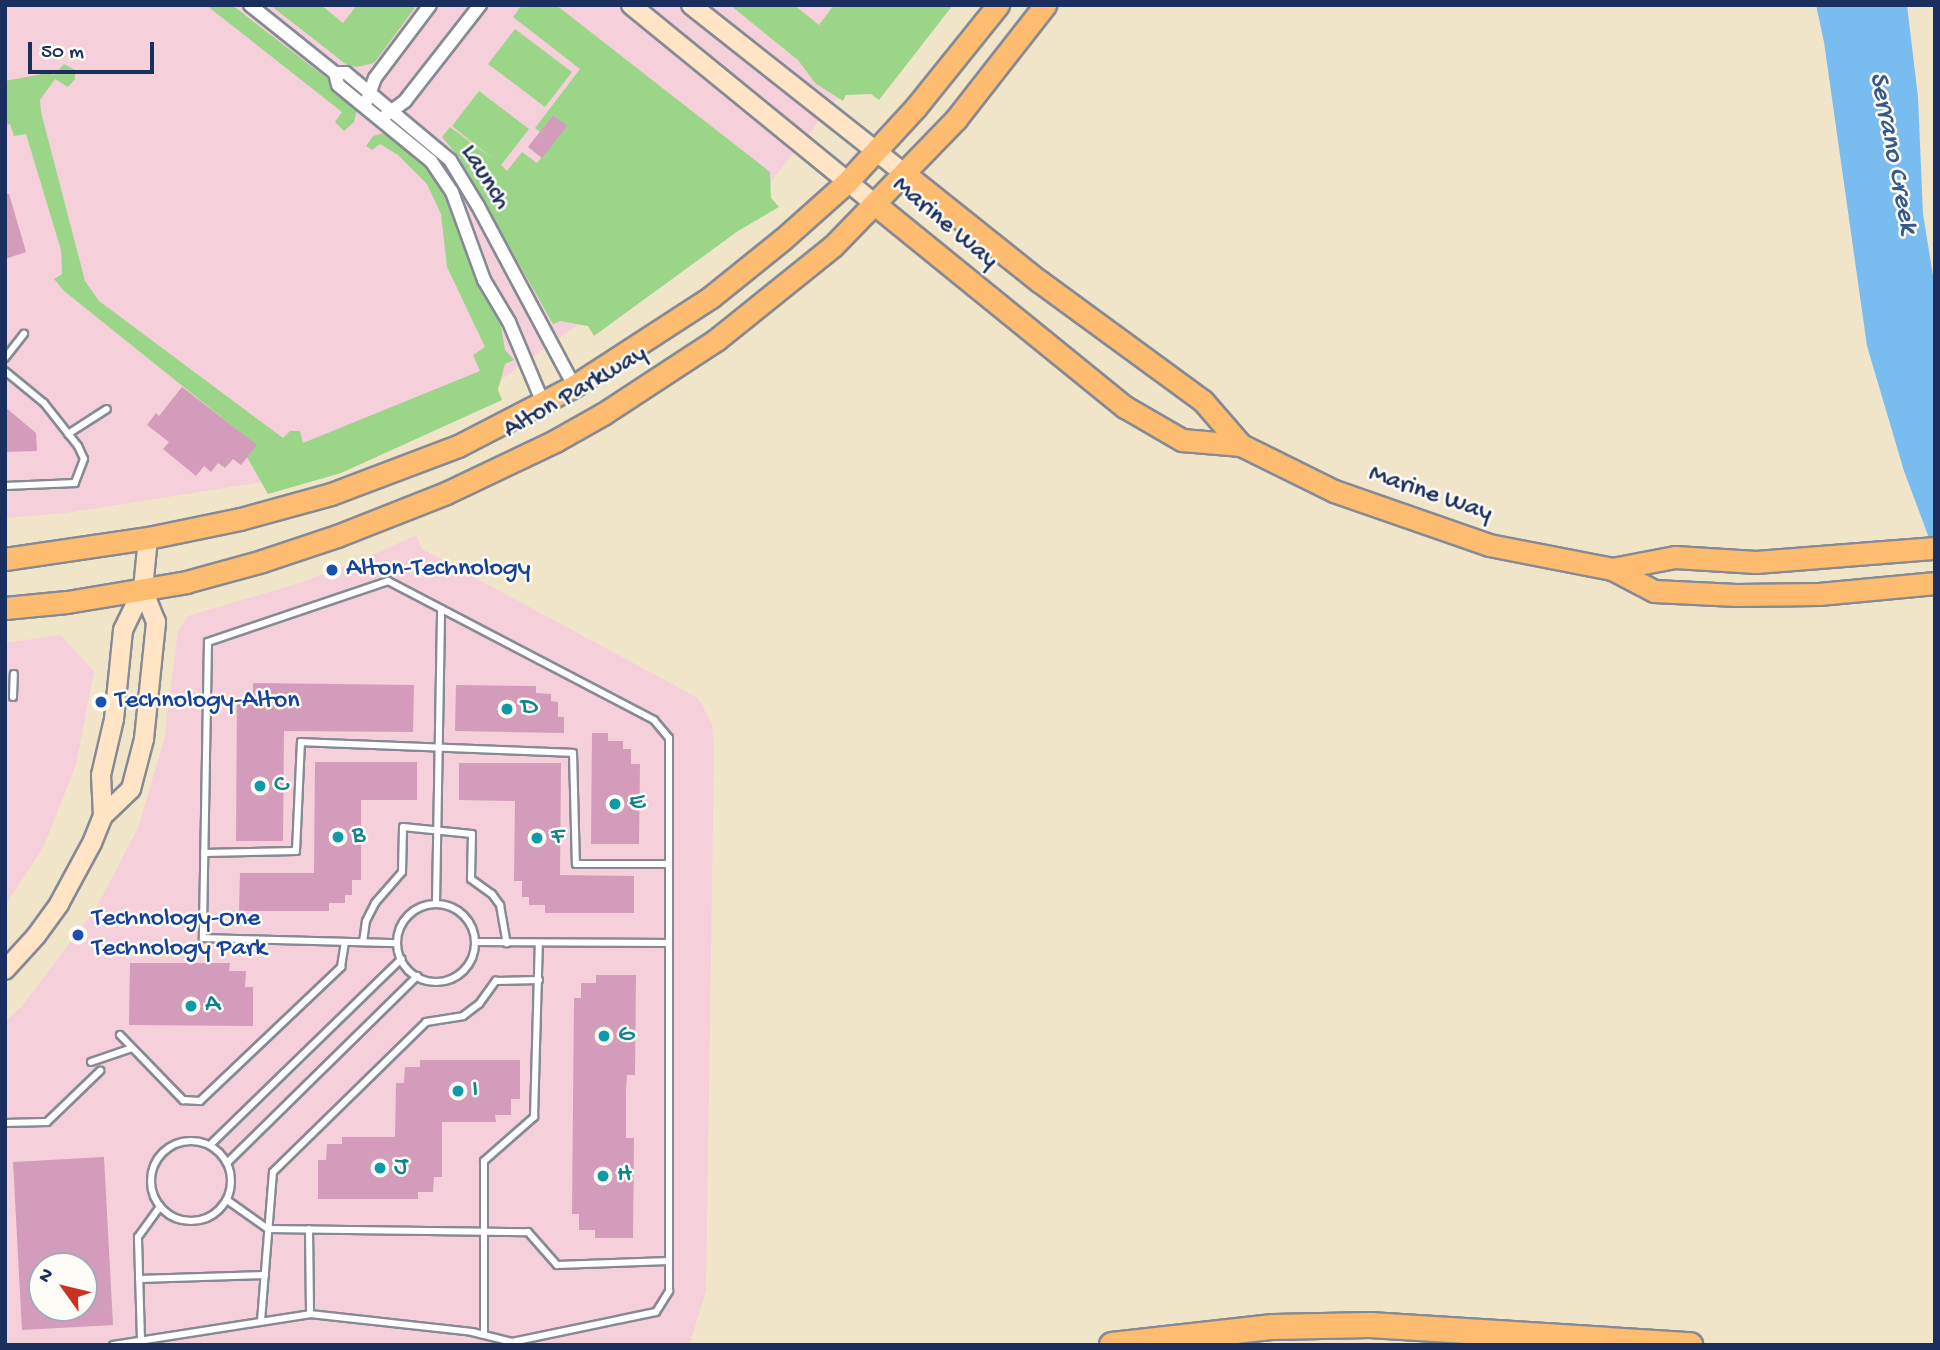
<!DOCTYPE html>
<style>
body{margin:0}
#map{position:relative;width:1940px;height:1350px;overflow:hidden;background:#f0e5c9;font-family:"Gochi Hand",sans-serif}
div>[style]{position:absolute}
[style*='--x']{left:calc(var(--x)*1px);top:calc(var(--y)*1px);width:calc(var(--w)*1px);rotate:calc(var(--a)*1deg)}
.built>*{inset:0;background:#f5cfda}
.green>*{inset:0;background:#9bd588}
.water>*{inset:0;background:#79bcef}
.building>*{inset:0;background:#d29cba}
.roads{filter:drop-shadow(2px 0 #868a94) drop-shadow(-2px 0 #868a94) drop-shadow(0 2px #868a94) drop-shadow(0 -2px #868a94)}
.lane>*{height:6px;margin:-3px;padding:0 3px;transform-origin:3px;border-radius:3px;background:#fff}
.lane>.ring{margin:-3px;padding:0;box-sizing:content-box;background:none;border:6px solid #fff;border-radius:50%}
.street>*{height:12px;margin:-6px;padding:0 6px;transform-origin:6px;border-radius:6px;background:#fff}
.secondary>*{height:18px;margin:-9px;padding:0 9px;transform-origin:9px;border-radius:9px;background:#ffe4c6}
.primary>*{height:21px;margin:-10.5px;padding:0 10.5px;transform-origin:10.5px;border-radius:10.5px;background:#febc70}
.highway>*{height:24px;margin:-12px;padding:0 12px;transform-origin:12px;border-radius:12px;background:#febc70}
.dots>*{width:19px;height:19px;translate:-50% -50%;box-sizing:border-box;border:4px solid #fdfcf7;border-radius:50%}
span{translate:-50% -50%;white-space:nowrap;text-align:center;line-height:1.15;-webkit-text-stroke:5px #fdfcf7;paint-order:stroke}
.street-label{font-size:26px;color:#1b2f5e}
.transit-label{font-size:26px;color:#164399}
.left{translate:0 -50%;text-align:left}
.culture-label{font-size:26px;color:#0d838f}
.water-label{font-size:28px;color:#37598a;font-style:italic}
.frame{position:absolute;inset:0;border:7px solid #1b2f5e;pointer-events:none}
.north{position:absolute;left:28px;top:1252px;width:70px;height:70px;box-sizing:border-box;background:#fdfcf7;border:2px solid #a3aaba;border-radius:50%;rotate:304deg;font-size:19px;font-weight:700;line-height:28px;text-align:center;color:#1b2f5e}
.north::after{content:'';display:block;margin:auto;width:24px;height:32px;background:#c8321e;clip-path:polygon(50% 0,100% 100%,50% 72%,0 100%)}
.scale{position:absolute;left:28px;top:42px;width:126px;height:32px;box-sizing:border-box;border:4px solid #1b2f5e;border-top:0;padding-left:9px;font-size:21px;line-height:24px;white-space:nowrap;color:#1b2f5e;-webkit-text-stroke:5px #fdfcf7;paint-order:stroke}
</style>
<div id="map">
<div class="built">
<i style="clip-path:polygon(evenodd,5px 5px,911px 5px,761px 194px,491px 387px,262px 482px,66px 513px,5px 518px,5px 5px,61px 253px,72px 287px,236px 429px,64px 291px,55px 280px,62px 274px,61px 253px)"></i>
<i style="clip-path:polygon(evenodd,416px 535px,422px 549px,698px 698px,712px 724px,714px 747px,706px 1291px,690px 1343px,5px 1345px,5px 1022px,22px 1006px,96px 908px,138px 828px,164px 740px,178px 631px,188px 616px,296px 584px,362px 560px,416px 535px,42px 1266px,84px 1266px,84px 1308px,42px 1308px,42px 1266px)"></i>
<i style="clip-path:polygon(60px 635px,94px 671px,76px 765px,44px 846px,5px 906px,5px 643px)"></i>
</div>
<div class="green">
<i style="clip-path:polygon(206px 5px,232px 5px,350px 96px,357px 110px,354px 122px,344px 131px,335px 122px,342px 112px)"></i>
<i style="clip-path:polygon(270px 5px,321px 5px,343px 23px,357px 5px,417px 5px,374px 63px,357px 67px,347px 65px)"></i>
<i style="clip-path:polygon(522px 5px,556px 5px,770px 172px,771px 198px,779px 207px,738px 231px,594px 336px,588px 326px,560px 321px,553px 324px,458px 156px,442px 137px,450px 127px,497px 162px,452px 126px,479px 91px,529px 129px,501px 165px,507px 171px,522px 152px,537px 163px,566px 126px,553px 115px,540px 132px,535px 128px,580px 69px,513px 17px)"></i>
<i style="clip-path:polygon(730px 5px,794px 5px,819px 25px,834px 5px,953px 5px,879px 100px,871px 94px,846px 95px,843px 101px,815px 83px,798px 60px)"></i>
<i style="clip-path:polygon(515px 29px,572px 72px,545px 107px,488px 64px)"></i>
<i style="clip-path:polygon(64px 64px,75px 70px,75px 79px,68px 87px,55px 79px,40px 100px,41px 112px,85px 281px,99px 301px,283px 438px,290px 431px,300px 431px,303px 443px,480px 371px,473px 355px,485px 347px,447px 267px,441px 214px,427px 184px,398px 155px,380px 144px,372px 150px,366px 146px,373px 136px,389px 132px,427px 160px,455px 205px,476px 280px,501px 326px,505px 350px,514px 360px,505px 364px,498px 390px,502px 400px,341px 473px,268px 494px,247px 457px,256px 445px,64px 291px,54px 279px,62px 274px,61px 250px,26px 134px,14px 136px,10px 124px,5px 125px,5px 81px,48px 73px,54px 75px)"></i>
</div>
<div class="water">
<i style="clip-path:polygon(1816px 5px,1907px 5px,1918px 97px,1923px 214px,1935px 288px,1935px 554px,1904px 471px,1867px 346px,1824px 42px)"></i>
</div>
<div class="building">
<i style="clip-path:polygon(553px 115px,567px 126px,542px 158px,528px 147px)"></i>
<i style="clip-path:polygon(5px 194px,9px 194px,26px 252px,5px 259px)"></i>
<i style="clip-path:polygon(182px 387px,257px 445px,241px 465px,233px 459px,225px 468px,218px 463px,211px 472px,204px 466px,196px 476px,163px 449px,169px 442px,147px 425px,156px 413px,159px 416px)"></i>
<i style="clip-path:polygon(5px 407px,36px 433px,37px 451px,5px 452px)"></i>
<i style="clip-path:polygon(253px 683px,414px 685px,413px 732px,284px 731px,283px 841px,236px 841px,237px 699px,253px 699px)"></i>
<i style="clip-path:polygon(456px 685px,536px 686px,536px 693px,551px 694px,551px 701px,558px 702px,558px 717px,564px 717px,564px 733px,455px 731px)"></i>
<i style="clip-path:polygon(592px 733px,608px 733px,608px 741px,623px 741px,623px 749px,631px 749px,631px 764px,640px 764px,639px 844px,591px 844px)"></i>
<i style="clip-path:polygon(315px 762px,417px 762px,417px 800px,361px 800px,361px 880px,352px 880px,352px 895px,345px 895px,345px 903px,329px 903px,329px 911px,239px 911px,240px 873px,314px 873px)"></i>
<i style="clip-path:polygon(459px 763px,561px 763px,560px 875px,634px 876px,634px 913px,545px 913px,545px 905px,529px 905px,529px 897px,522px 897px,522px 881px,514px 881px,515px 801px,459px 800px)"></i>
<i style="clip-path:polygon(130px 963px,230px 963px,229px 971px,246px 971px,245px 987px,253px 987px,253px 1026px,129px 1025px)"></i>
<i style="clip-path:polygon(596px 975px,636px 975px,635px 1075px,627px 1075px,626px 1090px,626px 1138px,634px 1138px,633px 1238px,595px 1238px,595px 1230px,579px 1230px,579px 1214px,572px 1214px,574px 998px,581px 998px,581px 983px,596px 983px)"></i>
<i style="clip-path:polygon(420px 1060px,520px 1060px,520px 1099px,511px 1099px,511px 1115px,495px 1115px,496px 1122px,442px 1122px,442px 1177px,434px 1177px,433px 1192px,418px 1192px,418px 1199px,318px 1199px,318px 1160px,326px 1160px,327px 1144px,342px 1144px,342px 1137px,395px 1137px,396px 1083px,404px 1083px,405px 1067px,420px 1067px)"></i>
<i style="clip-path:polygon(evenodd,104px 1157px,113px 1325px,22px 1330px,13px 1162px,104px 1157px,42px 1266px,84px 1266px,84px 1308px,42px 1308px,42px 1266px)"></i>
</div>
<div class="roads">
<div class="lane">
<i style="--x:5;--y:358;--w:31;--a:-52"></i>
<i style="--x:5;--y:371;--w:50;--a:39.4"></i>
<i style="--x:44;--y:403;--w:55;--a:51.7"></i>
<i style="--x:78;--y:446;--w:14;--a:65"></i>
<i style="--x:84;--y:459;--w:26;--a:111"></i>
<i style="--x:75;--y:483;--w:70;--a:177.5"></i>
<i style="--x:68;--y:434;--w:46;--a:-32.7"></i>
<i style="--x:13;--y:697;--w:23;--a:-88"></i>
<i style="--x:204;--y:853;--w:92;--a:-1.2"></i>
<i style="--x:296;--y:851;--w:109;--a:-87.4"></i>
<i style="--x:301;--y:742;--w:272;--a:2.3"></i>
<i style="--x:573;--y:753;--w:111;--a:88.5"></i>
<i style="--x:576;--y:864;--w:93;--a:0"></i>
<i style="--x:436;--y:902;--w:293;--a:-89"></i>
<i class="ring" style="left:397px;top:904px;width:72px;height:72px"></i>
<i style="--x:363;--y:942;--w:21;--a:-82"></i>
<i style="--x:366;--y:921;--w:20;--a:-63"></i>
<i style="--x:375;--y:903;--w:41;--a:-48.9"></i>
<i style="--x:402;--y:872;--w:45;--a:-88.7"></i>
<i style="--x:403;--y:827;--w:69;--a:5.8"></i>
<i style="--x:472;--y:834;--w:45;--a:91.3"></i>
<i style="--x:471;--y:879;--w:26;--a:36"></i>
<i style="--x:492;--y:894;--w:14;--a:54"></i>
<i style="--x:500;--y:905;--w:39;--a:80"></i>
<i style="--x:475;--y:942;--w:194;--a:0.3"></i>
<i style="--x:120;--y:1035;--w:91;--a:45.9"></i>
<i style="--x:183;--y:1100;--w:17;--a:3"></i>
<i style="--x:200;--y:1101;--w:195;--a:-43.5"></i>
<i style="--x:341;--y:967;--w:25;--a:-81"></i>
<i style="--x:91;--y:1062;--w:43;--a:-18.9"></i>
<i style="--x:5;--y:1123;--w:42;--a:-1.4"></i>
<i style="--x:47;--y:1122;--w:74;--a:-43.9"></i>
<i class="ring" style="left:151px;top:1141px;width:74px;height:74px"></i>
<i style="--x:210;--y:1145;--w:267;--a:-44.2"></i>
<i style="--x:227;--y:1163;--w:267;--a:-44.5"></i>
<i style="--x:227;--y:1200;--w:50;--a:35.3"></i>
<i style="--x:268;--y:1229;--w:260;--a:0.7"></i>
<i style="--x:528;--y:1232;--w:44;--a:48.7"></i>
<i style="--x:557;--y:1265;--w:112;--a:-2"></i>
<i style="--x:309;--y:1229;--w:85;--a:89.3"></i>
<i style="--x:139;--y:1279;--w:126;--a:-1.8"></i>
<i style="--x:261;--y:1321;--w:149;--a:-85.4"></i>
<i style="--x:273;--y:1172;--w:214;--a:-44.4"></i>
<i style="--x:426;--y:1022;--w:37;--a:-9"></i>
<i style="--x:463;--y:1016;--w:20;--a:-37"></i>
<i style="--x:479;--y:1004;--w:29;--a:-54"></i>
<i style="--x:496;--y:981;--w:43;--a:-1.3"></i>
<i style="--x:484;--y:1335;--w:174;--a:-90"></i>
<i style="--x:484;--y:1161;--w:67;--a:-41.3"></i>
<i style="--x:534;--y:1117;--w:174;--a:-88.4"></i>
<i style="--x:141;--y:1340;--w:103;--a:-91.7"></i>
<i style="--x:138;--y:1237;--w:37;--a:-54"></i>
<i style="--x:113;--y:1345;--w:199;--a:-8.9"></i>
<i style="--x:310;--y:1314;--w:163;--a:6.3"></i>
<i style="--x:472;--y:1332;--w:41;--a:14"></i>
<i style="--x:512;--y:1342;--w:147;--a:-11.8"></i>
<i style="--x:656;--y:1312;--w:25;--a:-58"></i>
<i style="--x:669;--y:1291;--w:553;--a:-90"></i>
<i style="--x:669;--y:738;--w:23;--a:-130"></i>
<i style="--x:654;--y:720;--w:300;--a:-152.4"></i>
<i style="--x:388;--y:581;--w:190;--a:161.3"></i>
<i style="--x:208;--y:642;--w:296;--a:91"></i>
<i style="--x:203;--y:938;--w:193;--a:1.5"></i>
</div>
<div class="street">
<i style="--x:250;--y:5;--w:109;--a:38.7"></i>
<i style="--x:335;--y:73;--w:11;--a:0"></i>
<i style="--x:346;--y:73;--w:136;--a:39.9"></i>
<i style="--x:450;--y:160;--w:54;--a:58.7"></i>
<i style="--x:478;--y:206;--w:204;--a:61.9"></i>
<i style="--x:335;--y:73;--w:12;--a:76"></i>
<i style="--x:338;--y:85;--w:120;--a:39.3"></i>
<i style="--x:431;--y:161;--w:37;--a:56"></i>
<i style="--x:452;--y:192;--w:94;--a:70"></i>
<i style="--x:484;--y:280;--w:49;--a:59.2"></i>
<i style="--x:509;--y:322;--w:88;--a:67.2"></i>
<i style="--x:367;--y:100;--w:23;--a:-70"></i>
<i style="--x:375;--y:78;--w:91;--a:-53"></i>
<i style="--x:386;--y:115;--w:24;--a:-36"></i>
<i style="--x:405;--y:101;--w:122;--a:-52"></i>
</div>
<div class="secondary">
<i style="--x:631;--y:5;--w:316;--a:39.2"></i>
<i style="--x:691;--y:5;--w:274;--a:38.3"></i>
<i style="--x:103;--y:816;--w:39;--a:-44"></i>
<i style="--x:131;--y:789;--w:52;--a:-75.4"></i>
<i style="--x:144;--y:739;--w:118;--a:-84.1"></i>
<i style="--x:156;--y:622;--w:35;--a:-112"></i>
<i style="--x:5;--y:970;--w:46;--a:-47.6"></i>
<i style="--x:36;--y:936;--w:39;--a:-54"></i>
<i style="--x:59;--y:904;--w:69;--a:-61.6"></i>
<i style="--x:92;--y:843;--w:29;--a:-68"></i>
<i style="--x:103;--y:816;--w:41;--a:-92.8"></i>
<i style="--x:101;--y:775;--w:57;--a:-76.9"></i>
<i style="--x:114;--y:719;--w:89;--a:-84.2"></i>
<i style="--x:123;--y:630;--w:46;--a:-64"></i>
<i style="--x:143;--y:589;--w:51;--a:-84.4"></i>
</div>
<div class="primary">
<i style="--x:906;--y:175;--w:170;--a:38.6"></i>
<i style="--x:1039;--y:281;--w:203;--a:36.2"></i>
<i style="--x:1203;--y:401;--w:58;--a:49.2"></i>
<i style="--x:1241;--y:445;--w:104;--a:26.3"></i>
<i style="--x:1334;--y:491;--w:164;--a:19.2"></i>
<i style="--x:1489;--y:545;--w:125;--a:11"></i>
<i style="--x:1612;--y:569;--w:47;--a:27.6"></i>
<i style="--x:1654;--y:591;--w:82;--a:2.8"></i>
<i style="--x:1736;--y:595;--w:83;--a:-0.7"></i>
<i style="--x:1819;--y:594;--w:117;--a:-5.4"></i>
<i style="--x:876;--y:205;--w:321;--a:39.1"></i>
<i style="--x:1125;--y:407;--w:66;--a:30.1"></i>
<i style="--x:1182;--y:440;--w:59;--a:4.8"></i>
<i style="--x:5;--y:559;--w:145;--a:-8.4"></i>
<i style="--x:148;--y:538;--w:94;--a:-11.7"></i>
<i style="--x:240;--y:519;--w:94;--a:-15.4"></i>
<i style="--x:331;--y:494;--w:136;--a:-20.7"></i>
<i style="--x:458;--y:446;--w:131;--a:-27.3"></i>
<i style="--x:574;--y:386;--w:163;--a:-33"></i>
<i style="--x:711;--y:297;--w:92;--a:-38.9"></i>
<i style="--x:783;--y:239;--w:87;--a:-41.7"></i>
<i style="--x:848;--y:181;--w:100;--a:-47.4"></i>
<i style="--x:916;--y:107;--w:131;--a:-51.2"></i>
<i style="--x:1612;--y:569;--w:64;--a:-10.8"></i>
<i style="--x:1675;--y:557;--w:81;--a:3.5"></i>
<i style="--x:1756;--y:562;--w:180;--a:-4.5"></i>
<i style="--x:5;--y:608;--w:62;--a:-5.5"></i>
<i style="--x:67;--y:602;--w:121;--a:-9.5"></i>
<i style="--x:186;--y:582;--w:79;--a:-15.4"></i>
<i style="--x:262;--y:561;--w:79;--a:-18.4"></i>
<i style="--x:337;--y:536;--w:117;--a:-21.5"></i>
<i style="--x:446;--y:493;--w:121;--a:-25.5"></i>
<i style="--x:555;--y:441;--w:55;--a:-29.4"></i>
<i style="--x:603;--y:414;--w:135;--a:-33.2"></i>
<i style="--x:716;--y:340;--w:150;--a:-38.8"></i>
<i style="--x:833;--y:246;--w:177;--a:-45.9"></i>
<i style="--x:956;--y:119;--w:145;--a:-52"></i>
</div>
<div class="highway">
<i style="--x:1112;--y:1345;--w:162;--a:-6.4"></i>
<i style="--x:1273;--y:1327;--w:97;--a:-1.2"></i>
<i style="--x:1370;--y:1325;--w:321;--a:3.6"></i>
</div>
</div>
<div class="dots">
<i style="left:332px;top:570px;background:#1a4fb4"></i>
<i style="left:101px;top:702px;background:#1a4fb4"></i>
<i style="left:507px;top:709px;background:#0f9aa8"></i>
<i style="left:260px;top:786px;background:#0f9aa8"></i>
<i style="left:615px;top:804px;background:#0f9aa8"></i>
<i style="left:338px;top:837px;background:#0f9aa8"></i>
<i style="left:537px;top:838px;background:#0f9aa8"></i>
<i style="left:78px;top:935px;background:#1a4fb4"></i>
<i style="left:191px;top:1006px;background:#0f9aa8"></i>
<i style="left:604px;top:1036px;background:#0f9aa8"></i>
<i style="left:458px;top:1091px;background:#0f9aa8"></i>
<i style="left:380px;top:1168px;background:#0f9aa8"></i>
<i style="left:603px;top:1176px;background:#0f9aa8"></i>
</div>
<div class="street-label">
<span style="left:484px;top:178px;rotate:58deg">Launch</span>
<span style="left:944px;top:224px;rotate:40deg">Marine Way</span>
<span style="left:576px;top:393px;rotate:-30deg">Alton Parkway</span>
<span style="left:1430px;top:495px;rotate:19deg">Marine Way</span>
</div>
<div class="transit-label">
<span class="left" style="left:346px;top:570px">Alton-Technology</span>
<span class="left" style="left:115px;top:702px">Technology-Alton</span>
<span class="left" style="left:92px;top:935px">Technology-One<br>Technology Park</span>
</div>
<div class="culture-label">
<span class="left" style="left:521px;top:709px">D</span>
<span class="left" style="left:274px;top:786px">C</span>
<span class="left" style="left:629px;top:804px">E</span>
<span class="left" style="left:352px;top:837px">B</span>
<span class="left" style="left:551px;top:838px">F</span>
<span class="left" style="left:205px;top:1006px">A</span>
<span class="left" style="left:618px;top:1036px">G</span>
<span class="left" style="left:472px;top:1091px">I</span>
<span class="left" style="left:394px;top:1168px">J</span>
<span class="left" style="left:617px;top:1176px">H</span>
</div>
<div class="water-label">
<span style="left:1892px;top:153px;rotate:79deg">Serrano Creek</span>
</div>
<div class="frame"></div>
<div class="north">N</div>
<div class="scale">50 m</div>
</div>
